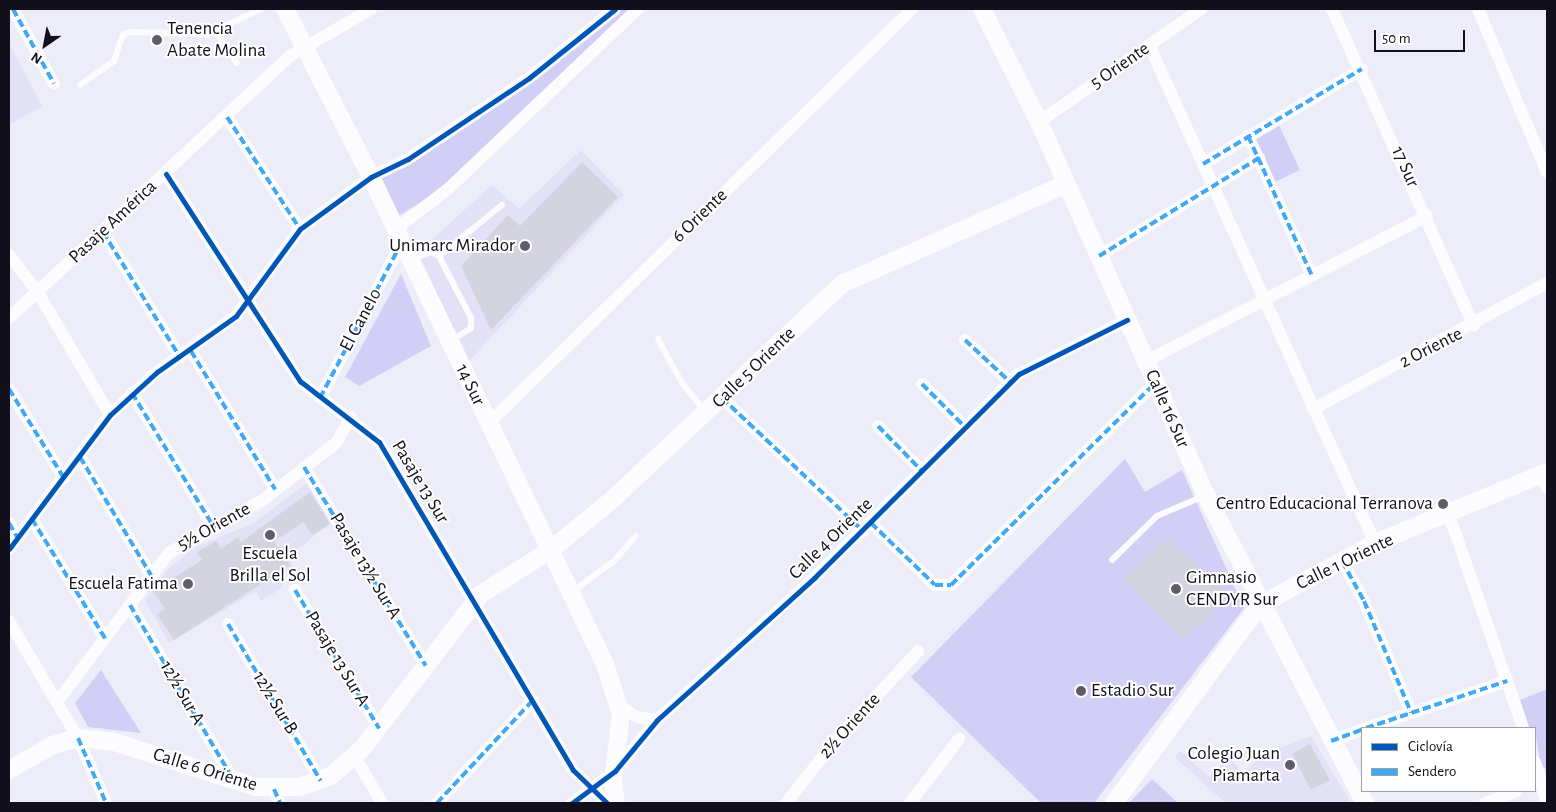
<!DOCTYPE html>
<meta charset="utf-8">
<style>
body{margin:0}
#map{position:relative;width:1556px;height:812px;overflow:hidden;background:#ededf9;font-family:"Alegreya Sans",sans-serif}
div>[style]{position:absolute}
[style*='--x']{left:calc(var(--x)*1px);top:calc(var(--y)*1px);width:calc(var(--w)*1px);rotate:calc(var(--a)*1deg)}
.built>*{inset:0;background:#e2e1f5}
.green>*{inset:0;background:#d1cff5}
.building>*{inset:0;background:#d4d3e0}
.lane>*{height:6px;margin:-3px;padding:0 3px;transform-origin:3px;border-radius:3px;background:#fcfcfe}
.street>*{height:12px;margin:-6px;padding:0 6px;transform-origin:6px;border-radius:6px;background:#fcfcfe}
.secondary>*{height:18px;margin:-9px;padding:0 9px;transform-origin:9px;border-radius:9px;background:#fcfcfe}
.quiet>*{height:4px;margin-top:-2px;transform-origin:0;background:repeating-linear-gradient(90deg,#3fa9f5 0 8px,transparent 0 12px)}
.cycleway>*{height:5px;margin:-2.5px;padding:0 2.5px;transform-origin:2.5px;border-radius:2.5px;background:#0057b8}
.dots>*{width:14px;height:14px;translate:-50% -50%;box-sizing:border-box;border:2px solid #fff;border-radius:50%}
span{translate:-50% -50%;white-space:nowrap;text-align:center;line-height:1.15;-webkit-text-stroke:4px #fff;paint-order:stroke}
.poi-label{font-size:19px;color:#100f1b}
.left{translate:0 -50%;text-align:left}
.right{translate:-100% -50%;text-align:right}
.street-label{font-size:19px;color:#100f1b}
.frame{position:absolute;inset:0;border:10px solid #100f1b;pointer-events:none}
.legend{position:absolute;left:1361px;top:727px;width:175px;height:65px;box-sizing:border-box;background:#fff;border:1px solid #9f9fa4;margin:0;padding:6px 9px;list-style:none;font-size:15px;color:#100f1b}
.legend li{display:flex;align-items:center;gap:10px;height:25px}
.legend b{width:25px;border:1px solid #9f9fa4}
.north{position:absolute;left:20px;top:20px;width:50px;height:50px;-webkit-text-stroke:4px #fff;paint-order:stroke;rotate:213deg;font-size:14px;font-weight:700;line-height:20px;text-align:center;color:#100f1b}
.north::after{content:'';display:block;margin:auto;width:18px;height:22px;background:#100f1b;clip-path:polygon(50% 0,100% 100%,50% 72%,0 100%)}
.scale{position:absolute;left:1374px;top:30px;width:91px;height:22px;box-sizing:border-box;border:2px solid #100f1b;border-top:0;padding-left:6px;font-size:15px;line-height:18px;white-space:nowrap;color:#100f1b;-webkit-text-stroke:4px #fff;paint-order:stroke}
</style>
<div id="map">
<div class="built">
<i style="clip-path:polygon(9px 43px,42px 106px,9px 125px)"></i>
<i style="clip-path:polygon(581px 150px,624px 195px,469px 361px,415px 255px,492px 185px,519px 209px)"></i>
<i style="clip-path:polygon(308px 482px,332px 522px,288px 557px,294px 568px,278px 578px,283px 587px,261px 601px,256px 591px,169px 643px,145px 600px,170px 567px,196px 547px,254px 523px)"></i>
<i style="clip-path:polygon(1311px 736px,1351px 803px,1225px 803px,1175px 757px,1180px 751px,1210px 777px,1229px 757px,1243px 773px,1263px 755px)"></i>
</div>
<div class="green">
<i style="clip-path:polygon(619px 9px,633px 9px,447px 186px,395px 218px,377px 181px)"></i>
<i style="clip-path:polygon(1276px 119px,1300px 170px,1271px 184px,1248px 136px)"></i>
<i style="clip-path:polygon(401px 274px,431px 346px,359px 386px,345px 377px)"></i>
<i style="clip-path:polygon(1125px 459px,1145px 492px,1182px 470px,1244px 608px,1094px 803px,1041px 803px,911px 677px)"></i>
<i style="clip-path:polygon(101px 670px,141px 733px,88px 727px,75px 703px)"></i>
<i style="clip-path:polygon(1547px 689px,1547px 769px,1540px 764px,1535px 728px,1529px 728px,1520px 700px)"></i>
<i style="clip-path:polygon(1152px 779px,1178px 803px,1129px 803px)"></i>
</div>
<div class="building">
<i style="clip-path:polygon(582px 162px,618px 197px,491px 330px,461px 266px,508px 215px,520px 226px)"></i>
<i style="clip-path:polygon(310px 492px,330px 524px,312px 535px,304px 522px,274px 541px,290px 565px,174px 640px,157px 614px,165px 609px,153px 591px,202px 560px,197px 552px,216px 541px,221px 549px,238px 537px,241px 542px)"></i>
<i style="clip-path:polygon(1160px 541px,1166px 545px,1170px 541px,1226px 593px,1200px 628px,1196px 624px,1183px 639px,1124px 579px)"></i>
<i style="clip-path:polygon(1310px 744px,1330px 780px,1311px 790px,1292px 754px)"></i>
</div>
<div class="lane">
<i style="--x:216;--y:31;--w:38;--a:57"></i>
<i style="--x:80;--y:85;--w:42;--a:-35.2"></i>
<i style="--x:114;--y:61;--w:28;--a:-71"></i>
<i style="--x:123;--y:35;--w:8;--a:-23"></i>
<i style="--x:130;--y:32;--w:78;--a:1.5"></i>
<i style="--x:208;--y:34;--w:59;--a:-25.3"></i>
<i style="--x:439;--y:256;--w:81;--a:-39"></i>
<i style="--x:412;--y:259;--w:20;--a:-20"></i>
<i style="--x:431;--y:252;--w:9;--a:27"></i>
<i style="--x:439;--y:256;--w:70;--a:62.7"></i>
<i style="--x:471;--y:318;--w:10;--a:90"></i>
<i style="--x:471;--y:328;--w:24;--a:147"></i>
<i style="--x:658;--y:339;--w:50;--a:61.4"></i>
<i style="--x:682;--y:383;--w:35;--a:51"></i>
<i style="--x:1112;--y:560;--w:63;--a:-44.4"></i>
<i style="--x:1157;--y:516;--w:53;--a:-23.2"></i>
<i style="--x:572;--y:592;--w:52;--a:-36.4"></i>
<i style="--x:614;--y:561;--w:33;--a:-49"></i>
</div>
<div class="street">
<i style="--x:13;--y:9;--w:85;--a:61.3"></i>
<i style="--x:1332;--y:9;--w:347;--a:65.9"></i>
<i style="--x:1478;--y:9;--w:177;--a:67.1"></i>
<i style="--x:1149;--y:45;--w:547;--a:65.59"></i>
<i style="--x:227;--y:117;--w:134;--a:56.9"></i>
<i style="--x:1039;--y:122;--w:198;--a:-34.9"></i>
<i style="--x:1248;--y:136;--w:154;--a:65.4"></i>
<i style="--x:1203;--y:164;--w:185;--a:-30.9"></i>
<i style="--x:166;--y:174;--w:247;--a:57.1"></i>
<i style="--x:300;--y:381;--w:100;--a:37.7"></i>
<i style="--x:379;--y:442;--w:381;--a:59.4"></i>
<i style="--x:573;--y:770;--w:47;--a:44.1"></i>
<i style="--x:396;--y:229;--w:66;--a:-37.6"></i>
<i style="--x:448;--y:189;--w:262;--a:-43.5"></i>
<i style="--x:103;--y:232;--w:147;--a:58.4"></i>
<i style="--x:9;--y:255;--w:46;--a:52.1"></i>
<i style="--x:37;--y:291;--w:144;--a:59.5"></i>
<i style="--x:1099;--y:256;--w:188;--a:-31.5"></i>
<i style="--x:9;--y:318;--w:384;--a:-43"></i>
<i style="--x:290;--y:56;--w:94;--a:-30.1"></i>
<i style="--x:965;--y:340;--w:62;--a:43"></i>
<i style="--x:191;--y:351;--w:162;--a:58.7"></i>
<i style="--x:1146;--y:361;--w:316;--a:-27.3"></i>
<i style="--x:922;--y:384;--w:59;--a:45"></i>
<i style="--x:9;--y:389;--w:105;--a:58.3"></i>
<i style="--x:132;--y:393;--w:159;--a:58.6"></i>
<i style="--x:320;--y:398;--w:176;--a:-62.3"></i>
<i style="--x:722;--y:398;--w:194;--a:43.3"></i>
<i style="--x:1313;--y:409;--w:266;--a:-28.3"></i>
<i style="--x:489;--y:423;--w:592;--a:-44.38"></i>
<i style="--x:878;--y:426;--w:62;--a:45.7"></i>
<i style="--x:80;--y:457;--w:138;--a:59"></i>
<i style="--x:304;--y:467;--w:233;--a:58.5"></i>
<i style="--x:1541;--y:474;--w:15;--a:67"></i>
<i style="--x:1449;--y:515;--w:225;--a:70.8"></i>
<i style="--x:32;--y:519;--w:140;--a:58.5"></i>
<i style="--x:9;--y:523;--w:16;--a:60"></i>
<i style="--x:871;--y:523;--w:89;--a:44.1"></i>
<i style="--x:935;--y:585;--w:16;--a:0"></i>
<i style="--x:951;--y:585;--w:287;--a:-44.7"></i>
<i style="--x:9;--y:549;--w:168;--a:-53"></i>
<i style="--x:110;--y:415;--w:64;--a:-42.5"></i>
<i style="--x:157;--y:372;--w:97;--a:-35.3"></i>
<i style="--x:236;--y:316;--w:108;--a:-53.7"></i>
<i style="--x:300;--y:229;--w:88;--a:-36.2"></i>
<i style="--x:371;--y:177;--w:41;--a:-25.9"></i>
<i style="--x:408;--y:159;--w:146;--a:-33.8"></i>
<i style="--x:529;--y:78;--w:110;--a:-38.7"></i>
<i style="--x:1342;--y:561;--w:46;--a:61.2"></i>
<i style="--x:1364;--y:601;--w:121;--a:67.1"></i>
<i style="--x:295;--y:590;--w:162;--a:58.7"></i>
<i style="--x:130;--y:605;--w:204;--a:59.4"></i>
<i style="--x:9;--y:621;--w:136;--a:59.5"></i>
<i style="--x:78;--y:738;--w:71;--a:66.7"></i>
<i style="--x:228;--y:624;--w:182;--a:59.4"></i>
<i style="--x:57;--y:702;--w:186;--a:-53.1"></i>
<i style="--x:169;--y:553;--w:108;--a:-29.4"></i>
<i style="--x:263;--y:500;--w:93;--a:-38"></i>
<i style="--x:336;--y:443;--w:30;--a:-60"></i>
<i style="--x:619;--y:705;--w:22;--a:34"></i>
<i style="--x:637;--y:717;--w:20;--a:9"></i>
<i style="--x:1366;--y:728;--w:149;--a:-18.4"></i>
<i style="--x:1331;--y:741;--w:33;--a:-20"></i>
<i style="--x:355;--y:757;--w:53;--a:59.6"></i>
<i style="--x:1535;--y:762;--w:43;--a:73.7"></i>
<i style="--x:274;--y:789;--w:15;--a:67"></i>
<i style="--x:437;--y:803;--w:141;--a:-47"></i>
<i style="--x:572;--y:803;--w:54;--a:-36.7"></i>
<i style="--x:615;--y:771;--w:66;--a:-50.5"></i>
<i style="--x:657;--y:720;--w:212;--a:-42.1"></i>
<i style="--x:814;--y:578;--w:289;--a:-44.9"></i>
<i style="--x:1019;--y:374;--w:121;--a:-26.6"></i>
<i style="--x:786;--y:803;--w:80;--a:-51.6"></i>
<i style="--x:836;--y:740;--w:121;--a:-47.3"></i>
<i style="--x:910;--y:803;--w:81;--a:-52.6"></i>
<i style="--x:1485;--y:803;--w:34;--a:-21"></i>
</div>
<div class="secondary">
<i style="--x:285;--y:9;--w:189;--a:62.9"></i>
<i style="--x:371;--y:177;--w:540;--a:64.34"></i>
<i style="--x:605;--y:664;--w:52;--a:72.3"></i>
<i style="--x:621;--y:714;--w:66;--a:96.9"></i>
<i style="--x:613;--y:780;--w:23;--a:83"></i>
<i style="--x:982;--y:9;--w:127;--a:63.2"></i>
<i style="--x:1039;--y:122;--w:409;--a:65.9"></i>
<i style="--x:1206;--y:495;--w:347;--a:62.7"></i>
<i style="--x:9;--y:770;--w:51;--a:-29.6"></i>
<i style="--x:53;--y:745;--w:26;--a:-16"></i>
<i style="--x:78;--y:738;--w:36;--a:6"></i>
<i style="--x:114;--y:742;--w:149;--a:17.6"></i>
<i style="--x:256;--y:787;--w:44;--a:0"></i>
<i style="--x:300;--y:787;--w:33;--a:-20"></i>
<i style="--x:331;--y:776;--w:41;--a:-41.1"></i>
<i style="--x:362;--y:749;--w:195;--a:-52.5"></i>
<i style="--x:481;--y:594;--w:84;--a:-32.4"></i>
<i style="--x:552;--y:549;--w:80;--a:-39.4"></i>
<i style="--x:614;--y:498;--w:313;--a:-43.2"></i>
<i style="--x:842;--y:284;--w:245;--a:-24.1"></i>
<i style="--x:1114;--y:803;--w:246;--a:-53.6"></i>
<i style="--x:1260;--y:605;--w:131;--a:-28.3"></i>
<i style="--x:1375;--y:543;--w:186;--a:-22.4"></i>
</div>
<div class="quiet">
<i style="--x:13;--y:9;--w:85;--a:61.3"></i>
<i style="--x:227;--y:117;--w:134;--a:56.9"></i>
<i style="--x:1248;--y:136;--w:154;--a:65.4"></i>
<i style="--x:1203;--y:164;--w:185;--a:-30.9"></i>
<i style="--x:103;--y:232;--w:147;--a:58.4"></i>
<i style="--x:1099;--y:256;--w:188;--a:-31.5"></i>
<i style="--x:965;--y:340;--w:62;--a:43"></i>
<i style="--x:191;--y:351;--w:162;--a:58.7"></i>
<i style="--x:922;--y:384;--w:59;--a:45"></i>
<i style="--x:9;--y:389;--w:105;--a:58.3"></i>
<i style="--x:132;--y:393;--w:159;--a:58.6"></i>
<i style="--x:320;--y:398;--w:176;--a:-62.3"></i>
<i style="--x:722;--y:398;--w:194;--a:43.3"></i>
<i style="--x:878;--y:426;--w:62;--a:45.7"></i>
<i style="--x:80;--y:457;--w:138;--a:59"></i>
<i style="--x:304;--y:467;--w:233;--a:58.5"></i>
<i style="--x:32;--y:519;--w:140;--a:58.5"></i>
<i style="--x:9;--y:523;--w:16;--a:60"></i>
<i style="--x:871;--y:523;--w:89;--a:44.1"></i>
<i style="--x:935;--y:585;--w:16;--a:0"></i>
<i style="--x:951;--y:585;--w:287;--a:-44.7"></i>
<i style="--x:1342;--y:561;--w:46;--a:61.2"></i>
<i style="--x:1364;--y:601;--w:121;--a:67.1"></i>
<i style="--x:295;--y:590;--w:162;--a:58.7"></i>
<i style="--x:130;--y:605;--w:204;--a:59.4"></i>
<i style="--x:228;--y:624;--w:182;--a:59.4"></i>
<i style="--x:1366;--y:728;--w:149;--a:-18.4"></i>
<i style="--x:78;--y:738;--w:71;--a:66.7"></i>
<i style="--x:1331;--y:741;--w:33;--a:-20"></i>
<i style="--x:274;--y:789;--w:15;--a:67"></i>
<i style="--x:437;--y:803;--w:141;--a:-47"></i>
</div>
<div class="cycleway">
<i style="--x:166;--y:174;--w:247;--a:57.1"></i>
<i style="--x:300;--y:381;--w:100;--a:37.7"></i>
<i style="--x:379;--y:442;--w:381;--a:59.4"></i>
<i style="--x:573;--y:770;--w:47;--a:44.1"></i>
<i style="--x:9;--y:549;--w:168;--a:-53"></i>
<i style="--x:110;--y:415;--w:64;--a:-42.5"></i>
<i style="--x:157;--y:372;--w:97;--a:-35.3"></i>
<i style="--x:236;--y:316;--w:108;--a:-53.7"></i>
<i style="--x:300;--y:229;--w:88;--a:-36.2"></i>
<i style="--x:371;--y:177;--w:41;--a:-25.9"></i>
<i style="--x:408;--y:159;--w:146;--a:-33.8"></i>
<i style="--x:529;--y:78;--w:110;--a:-38.7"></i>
<i style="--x:572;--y:803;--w:54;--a:-36.7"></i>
<i style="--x:615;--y:771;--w:66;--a:-50.5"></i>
<i style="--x:657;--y:720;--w:212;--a:-42.1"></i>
<i style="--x:814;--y:578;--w:289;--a:-44.9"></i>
<i style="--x:1019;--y:374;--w:121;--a:-26.6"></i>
</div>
<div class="dots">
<i style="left:157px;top:40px;background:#5d5d69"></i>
<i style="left:525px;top:246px;background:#5d5d69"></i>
<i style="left:1443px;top:504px;background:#5d5d69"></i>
<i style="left:270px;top:535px;background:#5d5d69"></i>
<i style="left:188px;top:584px;background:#5d5d69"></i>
<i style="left:1176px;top:589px;background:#5d5d69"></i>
<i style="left:1081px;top:691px;background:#5d5d69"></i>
<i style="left:1290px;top:765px;background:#5d5d69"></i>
</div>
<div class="poi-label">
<span class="left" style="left:167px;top:40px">Tenencia<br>Abate Molina</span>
<span class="right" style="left:515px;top:246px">Unimarc Mirador</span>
<span class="right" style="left:1433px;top:504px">Centro Educacional Terranova</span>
<span style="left:270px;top:565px">Escuela<br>Brilla el Sol</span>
<span class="left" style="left:1186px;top:589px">Gimnasio<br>CENDYR Sur</span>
<span class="right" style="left:178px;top:584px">Escuela Fatima</span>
<span class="left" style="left:1091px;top:691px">Estadio Sur</span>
<span class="right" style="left:1280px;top:765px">Colegio Juan<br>Piamarta</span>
</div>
<div class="street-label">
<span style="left:1120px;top:66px;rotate:-35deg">5 Oriente</span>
<span style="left:1405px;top:167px;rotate:66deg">17 Sur</span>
<span style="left:700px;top:216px;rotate:-44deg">6 Oriente</span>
<span style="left:113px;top:222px;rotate:-43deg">Pasaje América</span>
<span style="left:361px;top:320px;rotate:-62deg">El Canelo</span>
<span style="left:1431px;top:348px;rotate:-27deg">2 Oriente</span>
<span style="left:754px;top:368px;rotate:-44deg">Calle 5 Oriente</span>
<span style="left:470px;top:385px;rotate:64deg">14 Sur</span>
<span style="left:1167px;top:409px;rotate:66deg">Calle 16 Sur</span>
<span style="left:420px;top:482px;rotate:59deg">Pasaje 13 Sur</span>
<span style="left:214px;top:527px;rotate:-29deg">5½ Oriente</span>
<span style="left:831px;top:539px;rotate:-44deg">Calle 4 Oriente</span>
<span style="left:1345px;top:562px;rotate:-26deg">Calle 1 Oriente</span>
<span style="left:365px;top:566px;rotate:59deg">Pasaje 13½ Sur A</span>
<span style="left:337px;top:659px;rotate:59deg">Pasaje 13 Sur A</span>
<span style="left:182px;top:693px;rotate:60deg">12½ Sur A</span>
<span style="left:275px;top:703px;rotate:59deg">12½ Sur B</span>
<span style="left:850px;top:726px;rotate:-48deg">2½ Oriente</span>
<span style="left:205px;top:770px;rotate:17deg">Calle 6 Oriente</span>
</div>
<div class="frame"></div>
<ul class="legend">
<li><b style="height:6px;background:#0057b8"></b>Ciclovía</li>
<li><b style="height:6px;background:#3fa9f5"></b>Sendero</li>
</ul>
<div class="north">N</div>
<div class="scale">50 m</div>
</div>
